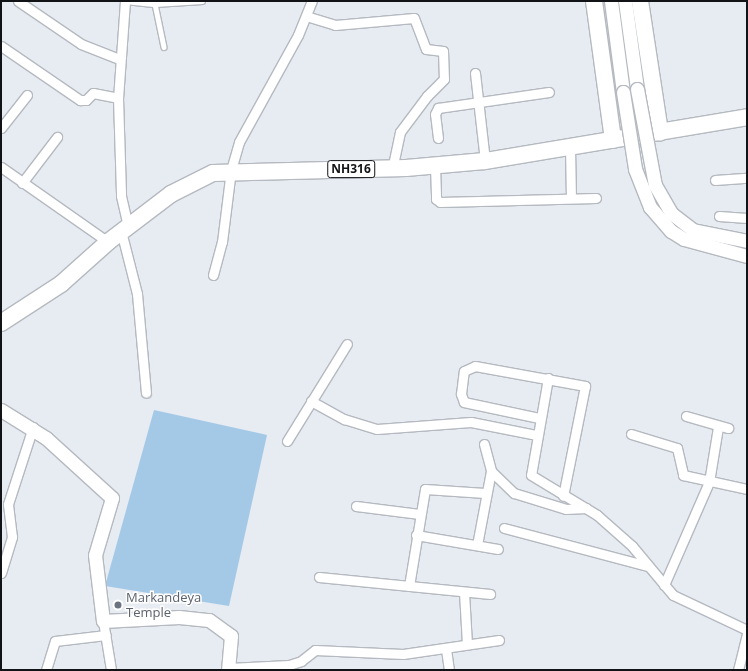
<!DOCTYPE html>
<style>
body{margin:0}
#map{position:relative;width:748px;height:671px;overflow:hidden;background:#e7ebf2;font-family:"Open Sans",sans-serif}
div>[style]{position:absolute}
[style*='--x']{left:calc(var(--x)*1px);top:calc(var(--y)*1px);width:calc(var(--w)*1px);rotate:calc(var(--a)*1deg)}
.water>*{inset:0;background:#a4c9e7}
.roads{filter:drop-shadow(1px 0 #b5b9c0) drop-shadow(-1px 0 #b5b9c0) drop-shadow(0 1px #b5b9c0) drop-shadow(0 -1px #b5b9c0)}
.lane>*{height:4.5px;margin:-2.25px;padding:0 2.25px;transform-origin:2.25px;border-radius:2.25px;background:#fff}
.street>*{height:9px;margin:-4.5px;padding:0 4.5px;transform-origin:4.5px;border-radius:4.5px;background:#fff}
.secondary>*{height:13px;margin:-6.5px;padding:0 6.5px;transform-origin:6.5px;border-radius:6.5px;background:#fff}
.highway>*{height:16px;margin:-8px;padding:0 8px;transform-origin:8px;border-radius:8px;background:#fff}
.bridges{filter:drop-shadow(1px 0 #b5b9c0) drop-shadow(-1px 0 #b5b9c0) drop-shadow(0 1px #b5b9c0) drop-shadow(0 -1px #b5b9c0)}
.secondary-bridge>*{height:13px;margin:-6.5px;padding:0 6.5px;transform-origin:6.5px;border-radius:6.5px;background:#fff}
.dots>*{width:11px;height:11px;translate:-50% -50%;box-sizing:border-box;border:2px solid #fff;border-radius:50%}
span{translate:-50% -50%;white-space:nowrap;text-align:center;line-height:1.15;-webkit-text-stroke:3px #fff;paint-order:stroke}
.shield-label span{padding:1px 3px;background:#fff;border:1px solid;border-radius:3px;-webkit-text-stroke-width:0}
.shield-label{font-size:12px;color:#121316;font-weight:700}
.worship-label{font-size:13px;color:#5b616d}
.left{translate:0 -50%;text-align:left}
.frame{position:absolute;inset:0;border:2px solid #121316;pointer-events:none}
</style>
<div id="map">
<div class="water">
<i style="clip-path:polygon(154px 410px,267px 435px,229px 606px,105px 586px)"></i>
</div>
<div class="roads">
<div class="lane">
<i style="--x:125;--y:1;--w:30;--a:6"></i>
<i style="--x:155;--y:4;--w:47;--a:-3.7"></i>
<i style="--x:155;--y:4;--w:44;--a:78.2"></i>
</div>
<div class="street">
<i style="--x:18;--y:1;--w:76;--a:34.3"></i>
<i style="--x:81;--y:44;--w:41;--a:21.5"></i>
<i style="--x:125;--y:1;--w:97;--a:94.1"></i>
<i style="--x:118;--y:98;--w:98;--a:88.2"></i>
<i style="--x:121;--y:196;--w:31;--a:77"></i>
<i style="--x:306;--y:16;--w:30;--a:17"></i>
<i style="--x:335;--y:25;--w:79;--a:-5.1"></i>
<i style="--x:414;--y:18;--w:33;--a:69"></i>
<i style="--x:426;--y:49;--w:17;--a:7"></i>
<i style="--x:443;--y:51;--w:28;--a:88"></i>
<i style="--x:444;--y:79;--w:24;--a:135"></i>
<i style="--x:427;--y:96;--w:45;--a:126.9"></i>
<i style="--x:400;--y:132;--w:38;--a:102"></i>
<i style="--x:1;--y:46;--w:96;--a:34.4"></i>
<i style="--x:80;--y:100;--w:6;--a:0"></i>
<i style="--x:86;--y:100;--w:10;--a:-45"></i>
<i style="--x:93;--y:93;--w:25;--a:11"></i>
<i style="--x:475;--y:73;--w:89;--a:83.5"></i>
<i style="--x:1;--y:128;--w:42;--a:-51.8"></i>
<i style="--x:438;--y:138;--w:24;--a:-97"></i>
<i style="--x:435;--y:114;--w:7;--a:-63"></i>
<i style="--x:438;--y:108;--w:112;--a:-8.2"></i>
<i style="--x:570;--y:147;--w:51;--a:88.9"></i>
<i style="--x:435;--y:166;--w:33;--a:88"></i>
<i style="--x:436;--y:199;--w:5;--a:37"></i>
<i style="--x:440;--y:202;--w:156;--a:-1.5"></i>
<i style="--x:1;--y:167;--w:131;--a:35"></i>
<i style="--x:715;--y:180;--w:32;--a:-4"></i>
<i style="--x:22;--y:183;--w:58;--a:-52.7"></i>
<i style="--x:719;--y:216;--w:28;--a:4"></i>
<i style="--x:121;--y:231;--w:65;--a:75.7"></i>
<i style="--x:137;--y:294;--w:99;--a:84.8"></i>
<i style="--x:213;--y:275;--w:34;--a:-75"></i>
<i style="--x:222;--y:242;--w:73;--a:-82.9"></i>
<i style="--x:231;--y:170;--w:29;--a:-74"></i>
<i style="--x:239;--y:142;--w:122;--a:-61.1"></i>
<i style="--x:298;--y:35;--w:37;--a:-68"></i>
<i style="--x:548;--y:378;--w:98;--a:99.9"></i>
<i style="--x:531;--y:475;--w:77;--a:31.2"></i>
<i style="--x:597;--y:515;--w:47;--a:41.5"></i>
<i style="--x:632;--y:546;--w:64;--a:50.1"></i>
<i style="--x:673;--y:595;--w:82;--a:25.3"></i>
<i style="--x:311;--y:401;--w:38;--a:29"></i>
<i style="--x:344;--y:419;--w:34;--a:17"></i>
<i style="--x:377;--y:429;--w:94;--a:-4.3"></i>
<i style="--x:471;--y:422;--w:66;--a:11.3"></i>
<i style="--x:686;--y:416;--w:44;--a:15.9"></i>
<i style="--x:539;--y:418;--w:77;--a:-168"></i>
<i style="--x:464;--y:402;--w:9;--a:-111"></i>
<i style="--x:461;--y:394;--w:23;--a:-83"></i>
<i style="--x:464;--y:371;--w:12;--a:-24"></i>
<i style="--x:475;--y:366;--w:112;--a:10.3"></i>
<i style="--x:585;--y:386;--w:112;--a:101.3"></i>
<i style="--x:631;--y:434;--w:48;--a:16.9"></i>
<i style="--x:677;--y:448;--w:28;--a:77"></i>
<i style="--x:683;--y:475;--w:66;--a:12.3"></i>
<i style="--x:287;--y:441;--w:114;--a:-58.3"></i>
<i style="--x:484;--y:444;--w:28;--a:75"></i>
<i style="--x:491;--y:471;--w:32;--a:44"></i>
<i style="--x:514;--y:493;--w:54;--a:17.1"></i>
<i style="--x:566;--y:509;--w:20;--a:-3"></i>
<i style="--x:356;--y:506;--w:64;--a:7.1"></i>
<i style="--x:504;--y:528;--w:149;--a:14.8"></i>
<i style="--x:416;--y:535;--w:83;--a:9.7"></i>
<i style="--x:477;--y:545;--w:75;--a:-79.3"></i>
<i style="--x:1;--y:573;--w:38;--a:-73"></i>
<i style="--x:12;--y:537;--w:33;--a:-97"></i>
<i style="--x:8;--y:504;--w:81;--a:-72"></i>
<i style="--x:319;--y:577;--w:172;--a:5.7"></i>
<i style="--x:664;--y:585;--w:112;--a:-66.4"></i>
<i style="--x:709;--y:482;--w:56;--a:-80.7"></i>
<i style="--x:409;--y:586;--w:98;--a:-80.6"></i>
<i style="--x:425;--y:489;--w:60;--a:3.8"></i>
<i style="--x:464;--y:592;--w:52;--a:86.7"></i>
<i style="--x:103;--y:621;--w:50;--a:80.7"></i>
<i style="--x:446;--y:649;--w:21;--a:82"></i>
<i style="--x:228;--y:668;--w:61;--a:-2.8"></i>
<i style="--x:289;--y:665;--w:13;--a:-18"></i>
<i style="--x:301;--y:661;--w:18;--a:-38"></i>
<i style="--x:315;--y:650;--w:88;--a:2.6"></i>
<i style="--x:403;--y:654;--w:97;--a:-8.3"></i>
<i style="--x:46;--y:670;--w:30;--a:-73"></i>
<i style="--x:55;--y:641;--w:51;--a:-6.7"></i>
<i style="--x:738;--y:670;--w:38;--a:-76"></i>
</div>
<div class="secondary">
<i style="--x:611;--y:1;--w:92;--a:82.5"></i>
<i style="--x:625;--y:1;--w:89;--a:82.2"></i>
<i style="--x:1;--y:410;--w:53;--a:31.9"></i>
<i style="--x:46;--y:438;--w:89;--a:42.3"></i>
<i style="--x:112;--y:498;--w:59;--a:106.6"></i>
<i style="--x:95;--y:555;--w:66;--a:83.1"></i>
<i style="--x:103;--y:621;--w:76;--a:-3"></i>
<i style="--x:179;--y:617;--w:30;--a:6"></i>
<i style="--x:209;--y:620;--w:27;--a:36"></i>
<i style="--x:231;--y:636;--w:34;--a:95"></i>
</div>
<div class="highway">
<i style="--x:594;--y:1;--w:140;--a:82.2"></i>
<i style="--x:640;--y:1;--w:133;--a:81.3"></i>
<i style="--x:1;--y:323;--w:72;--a:-33"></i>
<i style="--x:61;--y:284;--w:63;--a:-41.8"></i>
<i style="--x:108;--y:242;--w:79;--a:-37.3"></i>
<i style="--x:171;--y:194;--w:47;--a:-26.6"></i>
<i style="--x:213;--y:173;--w:193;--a:-1.5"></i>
<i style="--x:406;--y:168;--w:79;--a:-5.1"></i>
<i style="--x:485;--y:161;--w:266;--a:-9.5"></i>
</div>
</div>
<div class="bridges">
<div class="secondary-bridge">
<i style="--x:637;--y:89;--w:98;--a:79.4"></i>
<i style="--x:655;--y:185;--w:32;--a:60"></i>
<i style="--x:671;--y:213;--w:28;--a:38"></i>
<i style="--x:693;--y:230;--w:55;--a:11.5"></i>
<i style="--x:623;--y:92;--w:78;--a:81.1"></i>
<i style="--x:635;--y:169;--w:41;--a:68.5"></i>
<i style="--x:650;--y:207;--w:32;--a:49"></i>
<i style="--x:671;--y:231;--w:15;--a:32"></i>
<i style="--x:684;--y:239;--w:65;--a:15.1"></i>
</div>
</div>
<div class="dots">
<i style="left:118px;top:605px;background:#6b7280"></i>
</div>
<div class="shield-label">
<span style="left:351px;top:169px">NH316</span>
</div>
<div class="worship-label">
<span class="left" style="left:126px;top:605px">Markandeya<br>Temple</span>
</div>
<div class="frame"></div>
</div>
